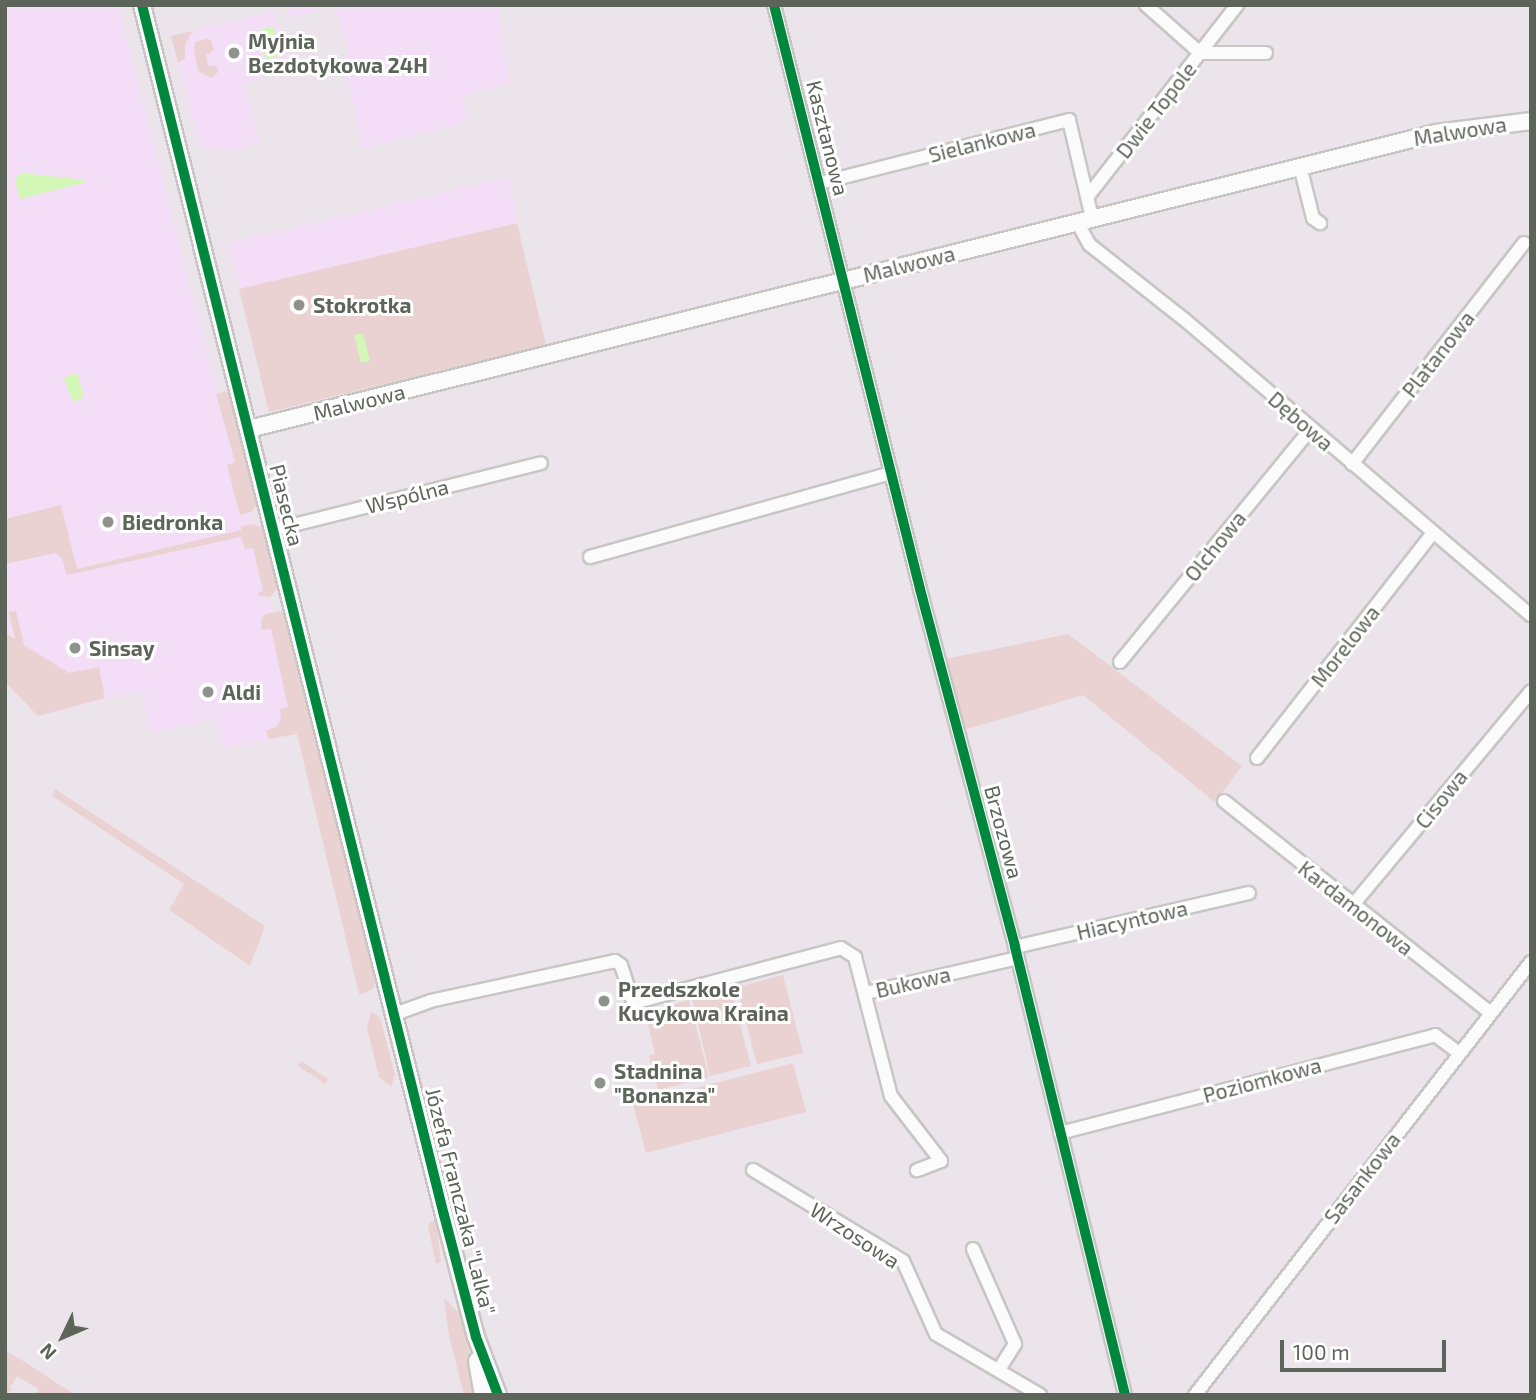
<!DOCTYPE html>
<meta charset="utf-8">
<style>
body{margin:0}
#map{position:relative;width:1536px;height:1400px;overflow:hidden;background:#ebe5eb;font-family:"Exo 2",sans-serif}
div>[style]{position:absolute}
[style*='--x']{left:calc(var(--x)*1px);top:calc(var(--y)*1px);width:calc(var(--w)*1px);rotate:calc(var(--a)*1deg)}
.commercial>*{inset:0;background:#f4ddf6}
.green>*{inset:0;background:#e9d2d1}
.water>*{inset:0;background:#d3f7b7}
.roads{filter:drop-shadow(2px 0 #c7c6c5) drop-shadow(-2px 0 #c7c6c5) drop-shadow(0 2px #c7c6c5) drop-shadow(0 -2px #c7c6c5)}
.minor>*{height:12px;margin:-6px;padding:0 6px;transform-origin:6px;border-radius:6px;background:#fcfbfc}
.tertiary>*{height:16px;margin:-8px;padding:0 8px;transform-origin:8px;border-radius:8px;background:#fcfbfc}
.cycleway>*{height:10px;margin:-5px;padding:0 5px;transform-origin:5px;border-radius:5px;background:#00873e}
.dots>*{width:19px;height:19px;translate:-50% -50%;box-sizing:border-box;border:4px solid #fff;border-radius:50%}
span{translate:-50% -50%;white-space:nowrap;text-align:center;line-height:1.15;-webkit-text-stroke:6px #fff;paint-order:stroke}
.poi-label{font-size:21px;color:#5d645a;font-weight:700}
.left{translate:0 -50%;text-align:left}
.street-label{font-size:21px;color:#5d645a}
.frame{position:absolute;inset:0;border:7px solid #5d645a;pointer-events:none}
.north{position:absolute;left:28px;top:1302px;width:70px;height:70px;-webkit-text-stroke:5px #fff;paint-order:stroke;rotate:226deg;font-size:19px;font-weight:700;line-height:28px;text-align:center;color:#5d645a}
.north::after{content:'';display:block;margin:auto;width:24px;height:32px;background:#5d645a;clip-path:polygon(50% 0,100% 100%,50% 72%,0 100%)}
.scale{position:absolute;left:1280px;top:1340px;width:166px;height:32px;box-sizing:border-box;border:4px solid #5d645a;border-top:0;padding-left:9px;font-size:21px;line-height:24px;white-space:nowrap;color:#5d645a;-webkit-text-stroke:5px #fff;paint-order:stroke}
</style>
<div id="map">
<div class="commercial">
<i style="clip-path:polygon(5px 5px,118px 5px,252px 528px,280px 644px,297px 734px,223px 749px,216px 718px,151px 733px,140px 691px,38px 716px,5px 682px)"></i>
<i style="clip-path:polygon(287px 5px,497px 5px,511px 84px,462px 96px,468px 122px,363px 148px,342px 59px,349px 56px,335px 7px,290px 18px)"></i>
<i style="clip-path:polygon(273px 11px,288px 71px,244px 83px,259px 143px,235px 149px,200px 148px,171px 36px)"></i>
<i style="clip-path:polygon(508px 177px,518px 223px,358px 261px,390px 382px,269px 412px,228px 243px)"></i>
</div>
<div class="green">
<i style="clip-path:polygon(193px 31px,185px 44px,185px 58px,178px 63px,171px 36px)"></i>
<i style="clip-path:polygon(207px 39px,211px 40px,214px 50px,206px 55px,208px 66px,216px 66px,219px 71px,212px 78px,198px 71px,194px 49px,195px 42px)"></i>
<i style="clip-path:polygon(517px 223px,546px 345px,269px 412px,239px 289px)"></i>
<i style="clip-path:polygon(225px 391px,231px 394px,259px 502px,252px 511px,240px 515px,227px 465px,235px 462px,216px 394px)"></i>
<i style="clip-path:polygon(61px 505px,77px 569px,241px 530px,241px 526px,253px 524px,266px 529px,279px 574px,276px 576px,277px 589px,270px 597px,259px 596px,258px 593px,263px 591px,253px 548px,245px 549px,241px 537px,67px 575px,62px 558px,55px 553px,5px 564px,5px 519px)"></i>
<i style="clip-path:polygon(16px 611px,24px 645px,69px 673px,99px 667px,105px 698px,38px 716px,5px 682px,5px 633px,15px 639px,9px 612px)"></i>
<i style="clip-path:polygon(281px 611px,288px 616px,378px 976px,375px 977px,374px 988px,365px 993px,359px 994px,297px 734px,268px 739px,266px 731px,276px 727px,281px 719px,280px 709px,288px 707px,271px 629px,262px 630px,261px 621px,265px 614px)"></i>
<i style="clip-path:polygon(1068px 634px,1242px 766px,1215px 802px,1083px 695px,957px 732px,945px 659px)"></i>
<i style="clip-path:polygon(55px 789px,265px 926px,250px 966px,169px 910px,184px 884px,52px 796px)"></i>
<i style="clip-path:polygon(783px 975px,803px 1053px,757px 1064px,737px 987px)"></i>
<i style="clip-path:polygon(728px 989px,730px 999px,733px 998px,751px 1066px,710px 1076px,692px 998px)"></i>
<i style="clip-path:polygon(689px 1000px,709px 1077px,658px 1090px,649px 1056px,655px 1053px,645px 1012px)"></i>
<i style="clip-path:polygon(371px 1011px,380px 1017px,395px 1075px,391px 1087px,379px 1077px,367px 1028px)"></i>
<i style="clip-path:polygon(301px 1061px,328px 1079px,325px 1084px,298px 1066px)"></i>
<i style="clip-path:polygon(793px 1063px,806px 1112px,646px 1153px,633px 1104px)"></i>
<i style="clip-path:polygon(436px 1220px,441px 1262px,436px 1264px,428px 1226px,430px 1222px)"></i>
<i style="clip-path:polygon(444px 1298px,461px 1315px,478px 1395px,464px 1395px,449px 1336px)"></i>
<i style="clip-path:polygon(5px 1350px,28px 1364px,75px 1395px,35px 1395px,38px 1389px,17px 1376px,10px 1388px,12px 1390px,5px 1395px)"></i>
</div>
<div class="water">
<i style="clip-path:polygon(273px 26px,281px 55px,266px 60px,258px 31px)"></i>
<i style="clip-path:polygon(21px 173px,86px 180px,86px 182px,20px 199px,15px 180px)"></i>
<i style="clip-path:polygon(363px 333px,370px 361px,361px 363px,354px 335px)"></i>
<i style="clip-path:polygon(77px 373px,84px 397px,73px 402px,64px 378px)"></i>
</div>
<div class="roads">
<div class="minor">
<i style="--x:774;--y:5;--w:602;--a:75.96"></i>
<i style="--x:920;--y:589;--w:370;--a:75.1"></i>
<i style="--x:1015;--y:947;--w:461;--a:76.2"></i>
<i style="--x:1146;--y:5;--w:72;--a:41.6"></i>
<i style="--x:1200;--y:53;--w:66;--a:0"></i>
<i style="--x:1300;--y:166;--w:54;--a:76"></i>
<i style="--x:1313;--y:218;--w:9;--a:36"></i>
<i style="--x:820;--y:183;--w:257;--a:-14.2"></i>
<i style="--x:1069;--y:120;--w:101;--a:76.8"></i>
<i style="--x:1088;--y:196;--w:242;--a:-52"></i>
<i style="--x:1077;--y:222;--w:26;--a:61"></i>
<i style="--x:1090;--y:245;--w:121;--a:38.3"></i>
<i style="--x:1185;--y:320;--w:455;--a:40.5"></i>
<i style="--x:1352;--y:464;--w:280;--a:-52.1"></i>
<i style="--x:273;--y:530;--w:276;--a:-14"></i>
<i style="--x:590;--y:557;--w:313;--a:-15.6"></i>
<i style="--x:1120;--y:662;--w:300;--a:-50.7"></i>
<i style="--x:1257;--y:758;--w:286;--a:-52"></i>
<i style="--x:1224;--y:801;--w:339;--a:38.5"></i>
<i style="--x:1352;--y:906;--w:280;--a:-50.2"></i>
<i style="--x:1015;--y:947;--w:240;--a:-13"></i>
<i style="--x:866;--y:993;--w:156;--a:-13"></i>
<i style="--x:395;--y:1014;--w:37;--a:-20"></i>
<i style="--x:430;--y:1001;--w:189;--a:-12.2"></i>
<i style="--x:615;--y:961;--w:7;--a:34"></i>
<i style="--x:621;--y:965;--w:40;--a:72"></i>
<i style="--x:633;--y:1003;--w:215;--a:-14.8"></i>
<i style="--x:841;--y:948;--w:17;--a:33"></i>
<i style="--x:855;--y:957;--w:144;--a:75.5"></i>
<i style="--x:891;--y:1096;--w:82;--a:52.4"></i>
<i style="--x:941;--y:1161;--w:26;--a:159"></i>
<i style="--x:1060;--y:1133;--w:388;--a:-14.6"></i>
<i style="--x:1435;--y:1035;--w:30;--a:37"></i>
<i style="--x:753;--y:1170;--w:175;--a:31.2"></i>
<i style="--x:903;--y:1261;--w:80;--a:65.7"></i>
<i style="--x:936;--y:1334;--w:121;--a:30.4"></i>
<i style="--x:973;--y:1249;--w:104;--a:66.1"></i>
<i style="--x:1015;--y:1344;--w:31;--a:122"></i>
<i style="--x:1195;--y:1395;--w:548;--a:-52.19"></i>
</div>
<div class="tertiary">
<i style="--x:142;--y:5;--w:1247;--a:75.99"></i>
<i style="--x:444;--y:1215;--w:126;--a:75.3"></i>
<i style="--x:476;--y:1337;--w:62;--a:69.2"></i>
<i style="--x:249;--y:429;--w:1223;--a:-14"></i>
<i style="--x:1436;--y:133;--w:96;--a:-7.2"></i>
<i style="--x:477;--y:1361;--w:35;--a:80"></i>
</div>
</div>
<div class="cycleway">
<i style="--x:142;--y:5;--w:1247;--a:75.99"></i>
<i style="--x:444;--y:1215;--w:126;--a:75.3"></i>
<i style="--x:476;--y:1337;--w:62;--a:69.2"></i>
<i style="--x:774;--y:5;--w:602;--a:75.96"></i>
<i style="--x:920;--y:589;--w:370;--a:75.1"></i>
<i style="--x:1015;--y:947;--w:461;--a:76.2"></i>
</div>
<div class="dots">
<i style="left:234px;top:53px;background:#8f918d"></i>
<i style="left:299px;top:305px;background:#8f918d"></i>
<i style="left:108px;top:522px;background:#8f918d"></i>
<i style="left:75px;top:648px;background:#8f918d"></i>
<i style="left:208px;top:692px;background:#8f918d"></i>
<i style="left:604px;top:1001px;background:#8f918d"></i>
<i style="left:600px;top:1083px;background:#8f918d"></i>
</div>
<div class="poi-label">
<span class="left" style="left:248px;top:53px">Myjnia<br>Bezdotykowa 24H</span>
<span class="left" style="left:313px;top:305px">Stokrotka</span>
<span class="left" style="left:122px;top:522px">Biedronka</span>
<span class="left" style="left:89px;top:648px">Sinsay</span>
<span class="left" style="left:222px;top:692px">Aldi</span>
<span class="left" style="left:618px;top:1001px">Przedszkole<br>Kucykowa Kraina</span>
<span class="left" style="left:614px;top:1083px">Stadnina<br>"Bonanza"</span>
</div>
<div class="street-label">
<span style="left:1156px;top:110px;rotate:-52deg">Dwie Topole</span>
<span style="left:1460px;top:131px;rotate:-9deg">Malwowa</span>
<span style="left:828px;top:138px;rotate:76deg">Kasztanowa</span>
<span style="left:982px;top:142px;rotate:-14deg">Sielankowa</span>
<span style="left:909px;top:264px;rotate:-14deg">Malwowa</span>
<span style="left:1438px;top:354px;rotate:-52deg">Platanowa</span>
<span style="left:359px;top:402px;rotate:-14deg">Malwowa</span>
<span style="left:1301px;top:421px;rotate:41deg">Dębowa</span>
<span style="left:407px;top:496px;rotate:-14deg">Wspólna</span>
<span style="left:287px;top:505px;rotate:76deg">Piasecka</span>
<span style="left:1215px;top:546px;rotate:-51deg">Olchowa</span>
<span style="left:1345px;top:646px;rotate:-52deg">Morelowa</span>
<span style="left:1441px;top:799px;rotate:-51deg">Cisowa</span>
<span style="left:1004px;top:832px;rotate:75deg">Brzozowa</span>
<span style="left:1356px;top:908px;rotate:38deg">Kardamonowa</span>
<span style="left:1132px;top:920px;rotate:-13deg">Hiacyntowa</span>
<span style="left:913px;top:982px;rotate:-13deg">Bukowa</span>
<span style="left:1262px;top:1080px;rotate:-15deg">Poziomkowa</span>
<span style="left:1362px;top:1178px;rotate:-52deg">Sasankowa</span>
<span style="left:461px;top:1201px;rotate:76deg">Józefa Franczaka "Lalka"</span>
<span style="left:855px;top:1235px;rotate:33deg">Wrzosowa</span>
</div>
<div class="frame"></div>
<div class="north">N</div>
<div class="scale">100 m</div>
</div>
